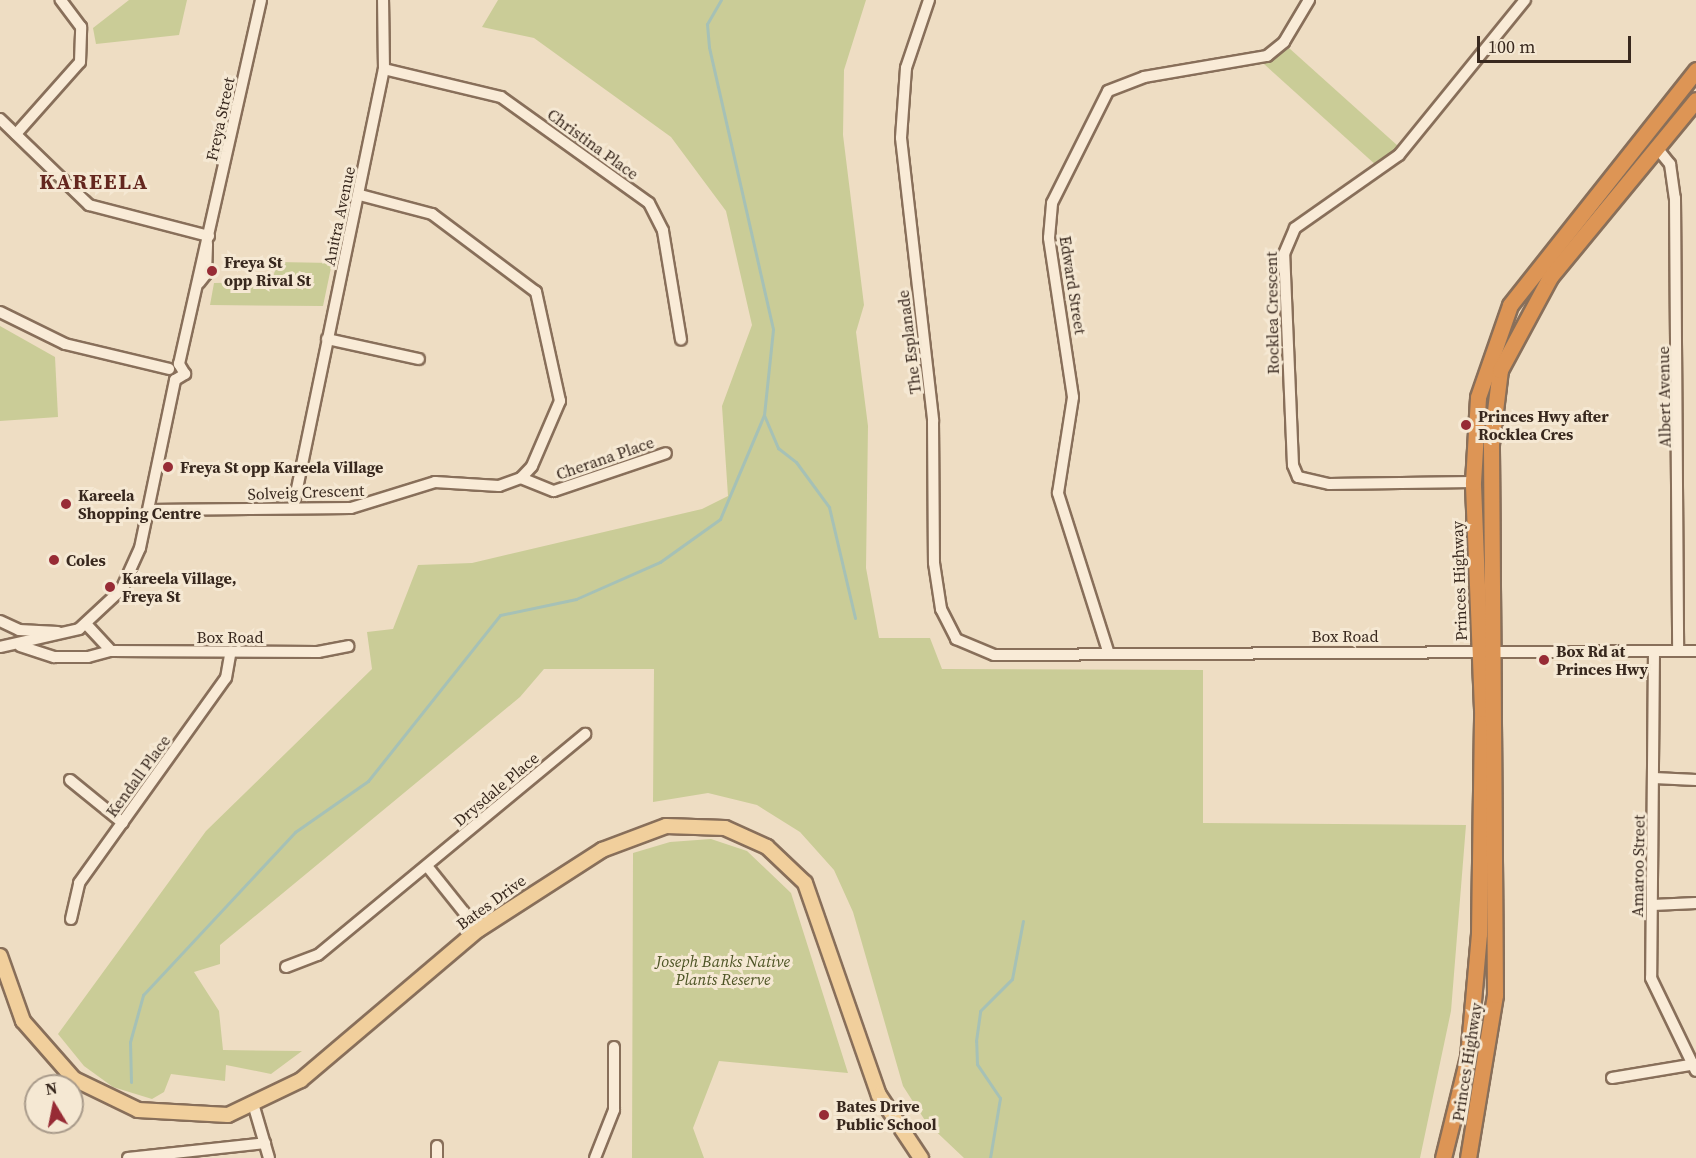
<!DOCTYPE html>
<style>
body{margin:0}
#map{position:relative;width:1696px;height:1158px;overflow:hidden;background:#eeddc3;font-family:"Source Serif 4",serif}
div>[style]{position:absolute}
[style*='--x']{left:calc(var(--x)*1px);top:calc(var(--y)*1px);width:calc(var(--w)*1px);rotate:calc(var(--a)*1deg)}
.green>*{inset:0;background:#cacc97}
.stream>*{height:3px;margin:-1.5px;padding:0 1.5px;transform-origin:1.5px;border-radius:1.5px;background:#a6c1b6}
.roads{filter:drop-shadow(2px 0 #886f5a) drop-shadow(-2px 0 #886f5a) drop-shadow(0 2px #886f5a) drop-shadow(0 -2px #886f5a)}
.minor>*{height:10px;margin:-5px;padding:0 5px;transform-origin:5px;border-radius:5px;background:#f9ebd7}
.major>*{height:14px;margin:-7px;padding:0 7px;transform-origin:7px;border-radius:7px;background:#f1cf9c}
.highway>*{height:15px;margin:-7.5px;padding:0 7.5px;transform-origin:7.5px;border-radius:7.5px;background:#dd9555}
.dots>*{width:16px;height:16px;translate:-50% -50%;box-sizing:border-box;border:3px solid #f5e8d3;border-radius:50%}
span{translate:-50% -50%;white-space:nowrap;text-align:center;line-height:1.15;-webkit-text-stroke:6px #f5e8d3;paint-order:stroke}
.street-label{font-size:16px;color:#38281e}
.poi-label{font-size:16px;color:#38281e;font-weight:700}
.left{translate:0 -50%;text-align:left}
.park-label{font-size:16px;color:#4d5425;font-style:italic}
.district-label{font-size:22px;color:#64261e;font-weight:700;letter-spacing:1.5px}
.north{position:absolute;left:24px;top:1074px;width:60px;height:60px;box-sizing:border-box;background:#f5e8d3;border:2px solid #a99b8b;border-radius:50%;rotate:350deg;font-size:16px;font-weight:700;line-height:24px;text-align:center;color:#38281e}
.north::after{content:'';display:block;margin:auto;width:21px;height:27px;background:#972b35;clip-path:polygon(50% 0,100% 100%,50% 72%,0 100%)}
.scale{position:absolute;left:1477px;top:36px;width:154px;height:27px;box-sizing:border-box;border:3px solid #38281e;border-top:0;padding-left:8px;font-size:18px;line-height:21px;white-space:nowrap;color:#38281e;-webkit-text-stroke:4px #f5e8d3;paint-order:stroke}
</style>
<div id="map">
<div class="green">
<i style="clip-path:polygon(129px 0,187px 0,179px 35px,96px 44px,93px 28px)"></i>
<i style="clip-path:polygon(498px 0,866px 0,844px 70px,843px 135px,864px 305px,856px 332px,868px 426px,866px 568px,879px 638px,930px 638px,942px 669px,1203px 670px,1203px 823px,1466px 825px,1451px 1011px,1420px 1158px,964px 1158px,926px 1122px,903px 1086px,853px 912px,834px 870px,800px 832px,757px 805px,708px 793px,653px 802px,654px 669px,544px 669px,520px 697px,220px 945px,220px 964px,194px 972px,219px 1011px,223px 1050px,302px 1051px,271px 1074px,226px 1065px,225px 1081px,171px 1074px,164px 1092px,152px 1099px,113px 1087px,84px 1066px,58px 1034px,206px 831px,372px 669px,367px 632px,393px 629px,418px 565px,472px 563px,702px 509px,728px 496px,722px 406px,752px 325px,726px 211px,671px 137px,534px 38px,482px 27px)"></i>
<i style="clip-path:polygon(1289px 48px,1398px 146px,1377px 166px,1264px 64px)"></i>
<i style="clip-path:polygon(277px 262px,332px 263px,323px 306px,210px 305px,214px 283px,272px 282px)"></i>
<i style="clip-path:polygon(0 326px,55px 357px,58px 417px,0 421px)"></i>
<i style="clip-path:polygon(711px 839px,747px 851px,791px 893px,848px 1073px,719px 1061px,693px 1128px,704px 1158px,632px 1158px,633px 853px,670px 842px)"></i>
</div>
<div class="stream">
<i style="--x:764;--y:415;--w:36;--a:67"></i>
<i style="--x:778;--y:448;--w:23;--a:38"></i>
<i style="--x:796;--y:462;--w:56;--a:53.7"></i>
<i style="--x:829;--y:507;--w:114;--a:76.8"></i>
<i style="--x:131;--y:1082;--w:40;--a:-91.4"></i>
<i style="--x:130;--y:1042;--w:49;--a:-74.5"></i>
<i style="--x:143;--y:995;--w:223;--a:-47"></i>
<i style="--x:295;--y:832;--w:89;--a:-34.9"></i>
<i style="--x:368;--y:781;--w:212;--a:-51.5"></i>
<i style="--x:500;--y:615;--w:78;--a:-11.9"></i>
<i style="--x:576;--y:599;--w:92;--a:-23.8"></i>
<i style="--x:660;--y:562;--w:74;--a:-35.6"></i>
<i style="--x:720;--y:519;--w:113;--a:-67.1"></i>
<i style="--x:764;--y:415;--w:86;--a:-84"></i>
<i style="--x:773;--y:329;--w:289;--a:-102.8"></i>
<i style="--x:709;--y:47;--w:23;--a:-95"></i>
<i style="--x:707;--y:24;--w:28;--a:-60"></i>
<i style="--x:990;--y:1158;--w:61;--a:-80.5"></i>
<i style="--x:1000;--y:1098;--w:41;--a:-124.1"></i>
<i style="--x:977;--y:1064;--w:23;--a:-92"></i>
<i style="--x:976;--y:1041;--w:30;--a:-82"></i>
<i style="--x:980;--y:1011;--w:45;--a:-45"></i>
<i style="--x:1012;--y:979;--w:59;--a:-79.3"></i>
</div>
<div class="roads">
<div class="minor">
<i style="--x:929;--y:0;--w:72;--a:108.7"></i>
<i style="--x:906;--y:68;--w:70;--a:94.1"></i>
<i style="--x:901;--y:138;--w:285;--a:83.5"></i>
<i style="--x:933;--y:421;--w:142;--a:89.6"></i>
<i style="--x:934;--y:563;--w:47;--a:81.3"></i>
<i style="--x:941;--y:609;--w:34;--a:63"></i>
<i style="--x:956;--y:639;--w:41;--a:22.8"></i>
<i style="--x:994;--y:655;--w:702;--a:-0.33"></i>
<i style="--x:384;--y:69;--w:120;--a:13.5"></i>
<i style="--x:501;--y:97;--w:182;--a:35.6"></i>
<i style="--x:649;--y:203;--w:31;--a:63"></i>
<i style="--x:663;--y:231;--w:110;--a:80.6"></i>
<i style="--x:0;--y:119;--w:124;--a:44"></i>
<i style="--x:89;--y:205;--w:124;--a:14.5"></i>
<i style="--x:16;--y:134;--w:96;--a:-48.4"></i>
<i style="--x:80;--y:62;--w:35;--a:-88"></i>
<i style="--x:81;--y:27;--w:34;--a:-127"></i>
<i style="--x:1657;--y:148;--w:21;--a:51"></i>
<i style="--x:1670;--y:164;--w:34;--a:82"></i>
<i style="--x:1675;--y:198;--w:453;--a:89.6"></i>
<i style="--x:199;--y:283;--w:11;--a:-52"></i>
<i style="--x:206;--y:274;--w:30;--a:-88"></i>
<i style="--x:0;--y:312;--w:72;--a:26.2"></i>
<i style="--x:65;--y:344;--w:107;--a:13.5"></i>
<i style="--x:327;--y:339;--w:94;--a:12.3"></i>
<i style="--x:179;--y:364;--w:373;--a:-77.3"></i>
<i style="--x:175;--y:380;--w:12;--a:-31"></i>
<i style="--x:185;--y:374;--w:12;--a:-121"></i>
<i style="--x:521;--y:478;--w:35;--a:22"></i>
<i style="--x:554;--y:491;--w:118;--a:-18.7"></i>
<i style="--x:1473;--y:482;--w:144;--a:179.2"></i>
<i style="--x:1329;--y:484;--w:32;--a:-167"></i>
<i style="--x:1298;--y:477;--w:13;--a:-113"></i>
<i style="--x:1293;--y:465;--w:211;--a:-92.4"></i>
<i style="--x:1284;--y:254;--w:28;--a:-67"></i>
<i style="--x:1295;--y:228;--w:127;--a:-35.1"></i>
<i style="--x:1399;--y:155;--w:200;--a:-50.9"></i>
<i style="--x:293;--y:508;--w:448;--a:-78.3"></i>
<i style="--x:384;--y:69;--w:69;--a:-90.8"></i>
<i style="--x:149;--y:510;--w:202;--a:-0.6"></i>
<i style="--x:351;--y:508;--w:88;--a:-17.2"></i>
<i style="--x:435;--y:482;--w:64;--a:3.6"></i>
<i style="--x:499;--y:486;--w:23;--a:-20"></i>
<i style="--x:521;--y:478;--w:16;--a:-47"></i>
<i style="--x:532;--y:466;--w:71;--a:-66.7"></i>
<i style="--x:560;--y:401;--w:112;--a:-102.4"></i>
<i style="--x:536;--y:292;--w:130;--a:-143.1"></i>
<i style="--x:432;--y:214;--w:74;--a:-165.2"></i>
<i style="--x:0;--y:621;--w:21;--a:25"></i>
<i style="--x:19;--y:630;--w:39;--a:3"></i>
<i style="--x:87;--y:625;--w:35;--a:47"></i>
<i style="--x:20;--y:646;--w:36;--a:18"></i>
<i style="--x:54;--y:657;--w:34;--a:0"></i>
<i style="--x:88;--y:657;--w:24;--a:-15"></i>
<i style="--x:111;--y:651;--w:207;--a:0.3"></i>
<i style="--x:318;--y:652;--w:31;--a:-11"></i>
<i style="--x:0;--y:647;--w:81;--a:-12.8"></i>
<i style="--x:79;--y:629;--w:57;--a:-42.9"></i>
<i style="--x:121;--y:590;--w:46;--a:-65.7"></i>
<i style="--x:140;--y:548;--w:172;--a:-78.2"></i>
<i style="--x:1108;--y:651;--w:166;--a:-107.6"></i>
<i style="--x:1058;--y:493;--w:97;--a:-81.1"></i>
<i style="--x:1073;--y:397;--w:161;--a:-98.6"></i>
<i style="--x:1049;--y:238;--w:35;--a:-85"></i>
<i style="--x:1052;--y:203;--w:125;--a:-63.4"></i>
<i style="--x:1108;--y:91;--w:39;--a:-21"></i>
<i style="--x:1144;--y:77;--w:125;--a:-9.7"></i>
<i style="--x:1267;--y:56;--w:22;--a:-39"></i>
<i style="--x:1284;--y:42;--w:49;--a:-59.2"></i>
<i style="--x:1654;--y:651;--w:327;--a:90.5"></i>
<i style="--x:1651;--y:978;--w:103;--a:64.2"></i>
<i style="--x:1654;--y:778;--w:42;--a:2.7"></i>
<i style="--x:70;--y:780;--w:68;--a:39.1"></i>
<i style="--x:427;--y:866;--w:82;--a:51.4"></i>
<i style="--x:1653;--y:905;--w:43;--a:-2.7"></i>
<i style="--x:71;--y:919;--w:37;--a:-77"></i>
<i style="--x:79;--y:883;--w:252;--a:-54.4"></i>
<i style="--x:226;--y:678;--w:27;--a:-80"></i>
<i style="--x:286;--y:967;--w:34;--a:-21"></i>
<i style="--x:318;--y:955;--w:347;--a:-39.6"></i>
<i style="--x:1612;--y:1078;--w:85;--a:-9.5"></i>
<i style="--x:254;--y:1107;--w:53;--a:73.6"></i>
<i style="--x:128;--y:1158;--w:138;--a:-6.2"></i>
<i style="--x:437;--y:1158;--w:12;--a:-90"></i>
<i style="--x:595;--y:1158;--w:52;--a:-68.4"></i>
<i style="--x:614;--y:1110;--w:63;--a:-90"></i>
</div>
<div class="major">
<i style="--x:0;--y:956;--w:69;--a:70.5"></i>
<i style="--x:23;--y:1021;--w:77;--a:48.7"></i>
<i style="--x:74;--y:1079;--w:71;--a:25.8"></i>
<i style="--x:138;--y:1110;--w:90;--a:3.2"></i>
<i style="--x:228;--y:1115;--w:81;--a:-25.6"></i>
<i style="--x:301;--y:1080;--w:232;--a:-40.3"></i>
<i style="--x:478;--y:930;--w:148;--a:-32.8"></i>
<i style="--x:602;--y:850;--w:68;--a:-20.6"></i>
<i style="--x:666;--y:826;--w:59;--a:1.9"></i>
<i style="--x:725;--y:828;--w:46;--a:24.3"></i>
<i style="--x:767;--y:847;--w:52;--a:43.5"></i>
<i style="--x:805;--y:883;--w:225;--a:70.8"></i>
<i style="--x:879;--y:1095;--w:76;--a:56.3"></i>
</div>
<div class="highway">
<i style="--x:1443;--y:1158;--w:104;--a:-76.1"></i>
<i style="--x:1468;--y:1057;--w:123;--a:-84.9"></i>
<i style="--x:1479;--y:934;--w:225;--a:-89.2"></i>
<i style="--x:1482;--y:709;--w:227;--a:-92.3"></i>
<i style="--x:1473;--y:482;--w:85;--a:-86.6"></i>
<i style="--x:1478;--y:397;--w:97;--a:-70.8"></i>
<i style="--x:1510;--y:305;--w:300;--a:-51.6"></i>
<i style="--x:1468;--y:1158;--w:165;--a:-80.6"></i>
<i style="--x:1495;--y:995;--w:551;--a:-90.42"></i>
<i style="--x:1491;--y:444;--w:75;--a:-83.1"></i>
<i style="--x:1500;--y:370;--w:106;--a:-61.7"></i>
<i style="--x:1550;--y:277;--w:229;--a:-50.5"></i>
</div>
</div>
<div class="dots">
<i style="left:212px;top:271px;background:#972b35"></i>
<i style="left:1466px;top:425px;background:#972b35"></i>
<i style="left:168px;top:467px;background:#972b35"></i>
<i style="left:66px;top:504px;background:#972b35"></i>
<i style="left:54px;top:560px;background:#972b35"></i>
<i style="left:110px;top:587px;background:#972b35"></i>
<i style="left:1544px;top:660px;background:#972b35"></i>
<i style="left:824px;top:1115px;background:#972b35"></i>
</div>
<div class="street-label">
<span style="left:220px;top:119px;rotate:-78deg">Freya Street</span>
<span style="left:593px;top:144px;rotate:36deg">Christina Place</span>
<span style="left:339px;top:216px;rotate:-78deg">Anitra Avenue</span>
<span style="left:1073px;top:285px;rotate:81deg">Edward Street</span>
<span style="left:1272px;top:313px;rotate:-91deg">Rocklea Crescent</span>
<span style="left:909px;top:342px;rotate:-97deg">The Esplanade</span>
<span style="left:1664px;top:397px;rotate:-91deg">Albert Avenue</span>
<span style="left:605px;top:458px;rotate:-19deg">Cherana Place</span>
<span style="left:306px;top:492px;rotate:-2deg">Solveig Crescent</span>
<span style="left:1459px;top:581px;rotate:-92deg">Princes Highway</span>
<span style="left:1345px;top:636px">Box Road</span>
<span style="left:230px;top:637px">Box Road</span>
<span style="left:138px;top:776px;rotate:-54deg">Kendall Place</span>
<span style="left:496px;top:789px;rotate:-40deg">Drysdale Place</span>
<span style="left:1638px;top:866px;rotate:-89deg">Amaroo Street</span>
<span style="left:491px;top:902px;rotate:-36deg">Bates Drive</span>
<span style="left:1467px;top:1062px;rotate:-81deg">Princes Highway</span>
</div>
<div class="poi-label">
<span class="left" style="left:224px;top:271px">Freya St<br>opp Rival St</span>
<span class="left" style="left:1478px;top:425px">Princes Hwy after<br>Rocklea Cres</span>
<span class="left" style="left:180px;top:467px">Freya St opp Kareela Village</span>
<span class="left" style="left:78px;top:504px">Kareela<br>Shopping Centre</span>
<span class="left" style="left:66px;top:560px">Coles</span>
<span class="left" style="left:122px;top:587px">Kareela Village,<br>Freya St</span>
<span class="left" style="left:1556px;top:660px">Box Rd at<br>Princes Hwy</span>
<span class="left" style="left:836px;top:1115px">Bates Drive<br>Public School</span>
</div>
<div class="park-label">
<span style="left:723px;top:970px">Joseph Banks Native<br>Plants Reserve</span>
</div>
<div class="district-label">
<span style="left:94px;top:182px">KAREELA</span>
</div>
<div class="north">N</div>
<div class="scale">100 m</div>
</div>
